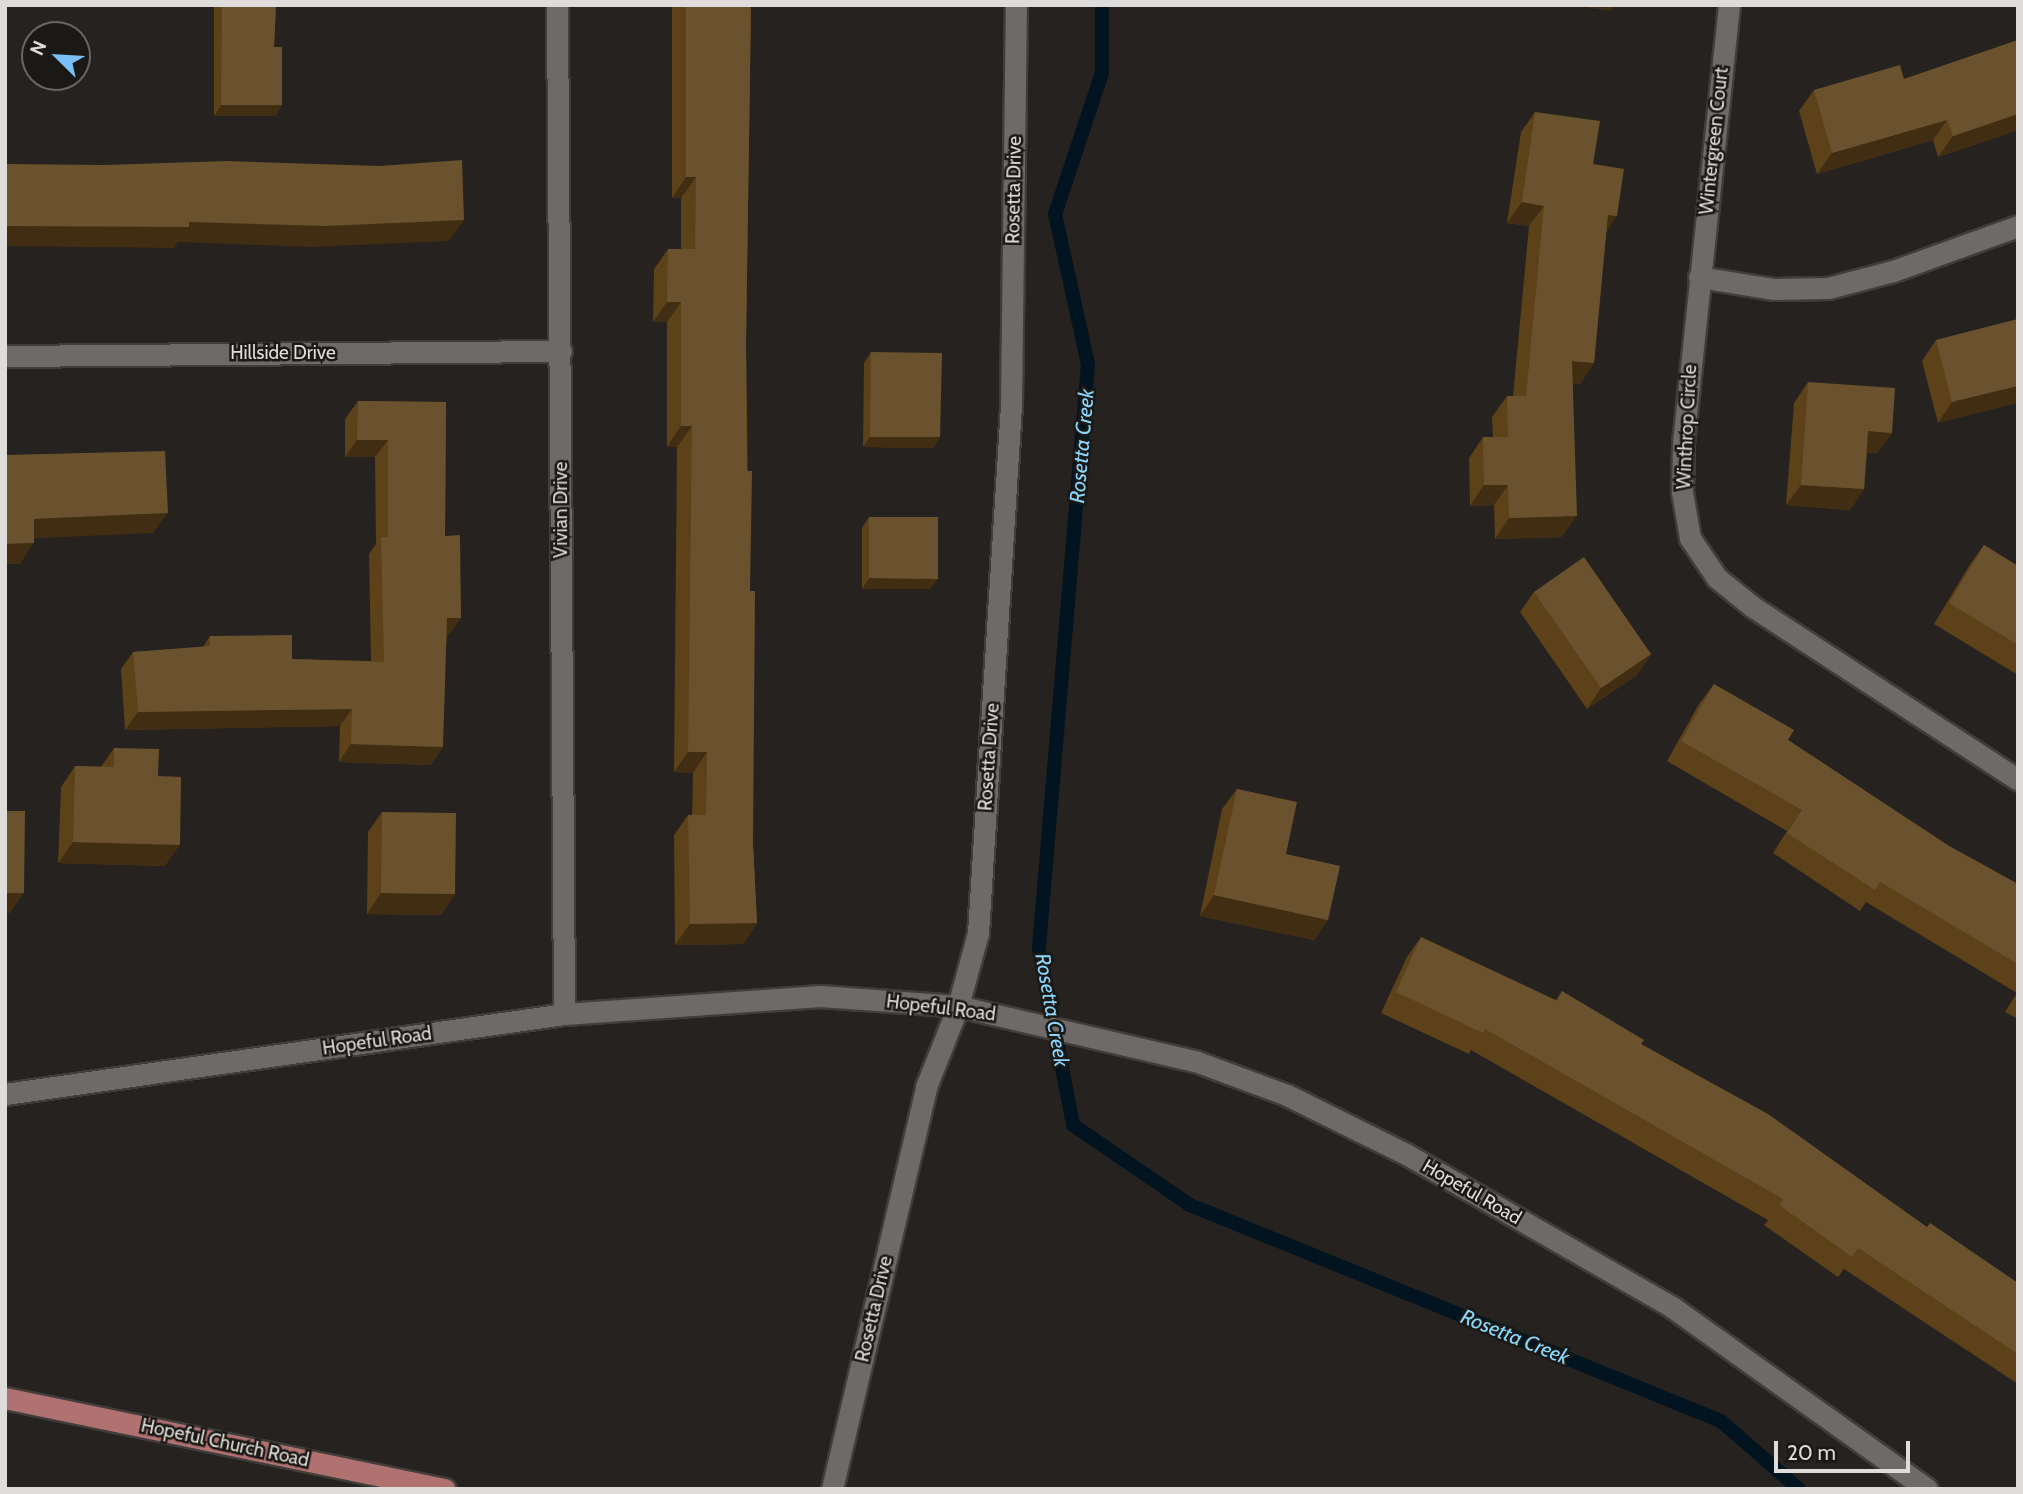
<!DOCTYPE html>
<style>
body{margin:0}
#map{position:relative;width:2023px;height:1494px;overflow:hidden;background:#25221f;font-family:Cabin,sans-serif}
div>[style]{position:absolute}
[style*='--x']{left:calc(var(--x)*1px);top:calc(var(--y)*1px);width:calc(var(--w)*1px);rotate:calc(var(--a)*1deg)}
.stream>*{height:14px;margin:-7px;padding:0 7px;transform-origin:7px;border-radius:7px;background:#01141f}
.roads{filter:drop-shadow(2px 0 #403d3b) drop-shadow(-2px 0 #403d3b) drop-shadow(0 2px #403d3b) drop-shadow(0 -2px #403d3b)}
.minor>*{height:21px;margin:-10.5px;padding:0 10.5px;transform-origin:10.5px;border-radius:10.5px;background:#6e6a67}
.major>*{height:21px;margin:-10.5px;padding:0 10.5px;transform-origin:10.5px;border-radius:10.5px;background:#b07171}
.wall>*{inset:0;background:#5c4119}
.shaded-wall>*{inset:0;background:#402d12}
.building>*{inset:0;background:#6a522e}
span{translate:-50% -50%;white-space:nowrap;text-align:center;line-height:1.15;-webkit-text-stroke:5px #1b1915;paint-order:stroke}
.street-label{font-size:19px;color:#dfdddb}
.water-label{font-size:21px;color:#8ad6fd;font-style:italic}
.frame{position:absolute;inset:0;border:7px solid #dfdddb;pointer-events:none}
.north{position:absolute;left:21px;top:21px;width:70px;height:70px;box-sizing:border-box;background:#1b1915;border:2px solid #696764;border-radius:50%;rotate:294deg;font-size:19px;font-weight:700;line-height:28px;text-align:center;color:#dfdddb}
.north::after{content:'';display:block;margin:auto;width:24px;height:32px;background:#79bff8;clip-path:polygon(50% 0,100% 100%,50% 72%,0 100%)}
.scale{position:absolute;left:1774px;top:1441px;width:136px;height:32px;box-sizing:border-box;border:4px solid #dfdddb;border-top:0;padding-left:9px;font-size:21px;line-height:24px;white-space:nowrap;color:#dfdddb;-webkit-text-stroke:5px #1b1915;paint-order:stroke}
</style>
<div id="map">
<div class="stream">
<i style="--x:1102;--y:5;--w:68;--a:90"></i>
<i style="--x:1102;--y:73;--w:149;--a:108.4"></i>
<i style="--x:1055;--y:214;--w:154;--a:77.6"></i>
<i style="--x:1088;--y:364;--w:586;--a:94.8"></i>
<i style="--x:1039;--y:948;--w:180;--a:79.1"></i>
<i style="--x:1073;--y:1125;--w:142;--a:34.4"></i>
<i style="--x:1190;--y:1205;--w:573;--a:22.14"></i>
<i style="--x:1721;--y:1421;--w:103;--a:41.1"></i>
</div>
<div class="roads">
<div class="minor">
<i style="--x:557;--y:5;--w:1009;--a:89.6"></i>
<i style="--x:1729;--y:5;--w:442;--a:96"></i>
<i style="--x:1683;--y:445;--w:47;--a:91.2"></i>
<i style="--x:1682;--y:492;--w:47;--a:80.1"></i>
<i style="--x:1690;--y:538;--w:48;--a:56"></i>
<i style="--x:1717;--y:578;--w:46;--a:38.9"></i>
<i style="--x:1753;--y:607;--w:316;--a:33.1"></i>
<i style="--x:1699;--y:277;--w:76;--a:9.1"></i>
<i style="--x:1774;--y:289;--w:54;--a:-1.1"></i>
<i style="--x:1828;--y:288;--w:67;--a:-14.7"></i>
<i style="--x:1893;--y:271;--w:133;--a:-19.8"></i>
<i style="--x:5;--y:356;--w:556;--a:-0.52"></i>
<i style="--x:5;--y:1094;--w:565;--a:-8.14"></i>
<i style="--x:564;--y:1014;--w:257;--a:-4"></i>
<i style="--x:820;--y:996;--w:138;--a:4.1"></i>
<i style="--x:958;--y:1006;--w:243;--a:13.1"></i>
<i style="--x:1195;--y:1061;--w:98;--a:20.3"></i>
<i style="--x:1287;--y:1095;--w:133;--a:26.4"></i>
<i style="--x:1406;--y:1154;--w:307;--a:29.9"></i>
<i style="--x:1672;--y:1307;--w:313;--a:35.5"></i>
<i style="--x:832;--y:1489;--w:413;--a:-76.8"></i>
<i style="--x:926;--y:1087;--w:87;--a:-68.4"></i>
<i style="--x:958;--y:1006;--w:76;--a:-74.7"></i>
<i style="--x:978;--y:933;--w:529;--a:-86.42"></i>
<i style="--x:1011;--y:405;--w:400;--a:-89.3"></i>
</div>
<div class="major">
<i style="--x:5;--y:1398;--w:449;--a:11.7"></i>
</div>
</div>
<div class="wall">
<i style="clip-path:polygon(214px 5px,276px 5px,274px 47px,282px 105px,275px 116px,214px 116px)"></i>
<i style="clip-path:polygon(672px 5px,751px 5px,746px 343px,753px 844px,757px 923px,743px 944px,675px 945px,674px 835px,688px 815px,692px 815px,693px 773px,674px 772px,677px 447px,667px 447px,667px 322px,653px 322px,654px 269px,668px 249px,681px 249px,681px 198px,672px 198px)"></i>
<i style="clip-path:polygon(2018px 40px,2018px 130px,1938px 157px,1933px 140px,1817px 174px,1799px 111px,1814px 90px,1904px 79px)"></i>
<i style="clip-path:polygon(1535px 112px,1593px 164px,1617px 216px,1606px 232px,1594px 363px,1580px 384px,1573px 383px,1562px 537px,1495px 539px,1494px 505px,1470px 506px,1469px 458px,1483px 437px,1493px 437px,1492px 417px,1507px 396px,1513px 396px,1529px 226px,1507px 223px,1521px 132px)"></i>
<i style="clip-path:polygon(2018px 319px,1938px 423px,1922px 361px,1936px 340px)"></i>
<i style="clip-path:polygon(871px 352px,940px 437px,933px 448px,863px 447px,864px 363px)"></i>
<i style="clip-path:polygon(1808px 382px,1892px 433px,1877px 453px,1867px 453px,1864px 489px,1850px 510px,1786px 505px,1794px 403px)"></i>
<i style="clip-path:polygon(358px 401px,446px 402px,445px 536px,449px 635px,447px 635px,431px 765px,339px 762px,340px 726px,125px 730px,121px 669px,133px 652px,203px 647px,210px 636px,292px 659px,371px 661px,369px 554px,376px 544px,375px 457px,345px 457px,345px 419px)"></i>
<i style="clip-path:polygon(869px 517px,930px 589px,862px 589px,862px 528px)"></i>
<i style="clip-path:polygon(1984px 545px,2018px 566px,2018px 675px,1934px 624px,1969px 566px)"></i>
<i style="clip-path:polygon(1534px 592px,1651px 654px,1637px 675px,1587px 709px,1520px 612px)"></i>
<i style="clip-path:polygon(1714px 684px,1788px 740px,1949px 846px,2018px 884px,2018px 1019px,2005px 1012px,2017px 993px,1866px 902px,1860px 911px,1773px 853px,1787px 831px,1667px 761px,1699px 704px)"></i>
<i style="clip-path:polygon(114px 748px,158px 776px,165px 866px,58px 863px,61px 787px,75px 766px,101px 767px)"></i>
<i style="clip-path:polygon(1237px 789px,1286px 854px,1328px 920px,1314px 940px,1200px 916px,1222px 809px)"></i>
<i style="clip-path:polygon(382px 812px,455px 894px,441px 915px,367px 914px,368px 832px)"></i>
<i style="clip-path:polygon(1421px 937px,1556px 1000px,1562px 991px,1641px 1044px,1927px 1227px,2018px 1283px,2018px 1384px,1844px 1269px,1838px 1277px,1764px 1225px,1768px 1220px,1471px 1050px,1469px 1054px,1381px 1013px,1407px 957px)"></i>
</div>
<div class="shaded-wall">
<i style="clip-path:polygon(1571px 5px,1615px 5px,1611px 11px)"></i>
<i style="clip-path:polygon(221px 105px,282px 105px,275px 116px,214px 116px)"></i>
<i style="clip-path:polygon(2018px 114px,2018px 130px,1938px 157px,1953px 136px)"></i>
<i style="clip-path:polygon(1947px 120px,1933px 140px,1817px 174px,1832px 153px)"></i>
<i style="clip-path:polygon(686px 177px,696px 177px,681px 198px,672px 198px)"></i>
<i style="clip-path:polygon(1522px 202px,1544px 206px,1529px 226px,1507px 223px)"></i>
<i style="clip-path:polygon(1608px 215px,1617px 216px,1603px 237px)"></i>
<i style="clip-path:polygon(464px 220px,449px 241px,311px 247px,178px 242px,174px 248px,5px 246px,5px 226px,189px 222px)"></i>
<i style="clip-path:polygon(667px 302px,681px 302px,667px 322px,653px 322px)"></i>
<i style="clip-path:polygon(1572px 361px,1594px 363px,1580px 384px,1558px 382px)"></i>
<i style="clip-path:polygon(2018px 386px,2018px 403px,1938px 423px,1952px 402px)"></i>
<i style="clip-path:polygon(681px 426px,692px 426px,677px 447px,667px 447px)"></i>
<i style="clip-path:polygon(1868px 431px,1892px 433px,1877px 453px,1854px 452px)"></i>
<i style="clip-path:polygon(870px 437px,940px 437px,933px 448px,863px 447px)"></i>
<i style="clip-path:polygon(357px 440px,388px 440px,375px 457px,345px 457px)"></i>
<i style="clip-path:polygon(1484px 485px,1508px 485px,1494px 505px,1470px 506px)"></i>
<i style="clip-path:polygon(1801px 485px,1864px 489px,1850px 510px,1786px 505px)"></i>
<i style="clip-path:polygon(168px 513px,153px 533px,19px 539px,34px 519px)"></i>
<i style="clip-path:polygon(1577px 516px,1562px 537px,1495px 539px,1509px 518px)"></i>
<i style="clip-path:polygon(34px 543px,20px 564px,5px 564px,5px 544px)"></i>
<i style="clip-path:polygon(869px 578px,938px 579px,930px 589px,862px 589px)"></i>
<i style="clip-path:polygon(447px 618px,461px 618px,449px 635px,435px 635px)"></i>
<i style="clip-path:polygon(1651px 654px,1637px 675px,1587px 709px,1601px 688px)"></i>
<i style="clip-path:polygon(352px 709px,340px 726px,125px 730px,138px 712px)"></i>
<i style="clip-path:polygon(351px 744px,443px 747px,431px 765px,339px 762px)"></i>
<i style="clip-path:polygon(688px 752px,707px 752px,693px 773px,674px 772px)"></i>
<i style="clip-path:polygon(73px 842px,180px 845px,165px 866px,58px 863px)"></i>
<i style="clip-path:polygon(5px 893px,24px 893px,10px 913px,5px 913px)"></i>
<i style="clip-path:polygon(381px 893px,455px 894px,441px 915px,367px 914px)"></i>
<i style="clip-path:polygon(1214px 895px,1328px 920px,1314px 940px,1200px 916px)"></i>
<i style="clip-path:polygon(757px 923px,743px 944px,675px 945px,690px 924px)"></i>
</div>
<div class="building">
<i style="clip-path:polygon(222px 5px,276px 5px,274px 47px,282px 47px,282px 105px,221px 105px)"></i>
<i style="clip-path:polygon(686px 5px,751px 5px,746px 343px,747px 471px,752px 471px,750px 591px,755px 591px,753px 844px,757px 923px,690px 924px,688px 815px,706px 815px,707px 752px,688px 752px,692px 426px,681px 426px,681px 302px,667px 302px,668px 249px,695px 249px,696px 177px,686px 177px)"></i>
<i style="clip-path:polygon(2018px 40px,2018px 114px,1953px 136px,1947px 120px,1832px 153px,1814px 90px,1900px 65px,1904px 79px)"></i>
<i style="clip-path:polygon(1535px 112px,1600px 121px,1593px 164px,1624px 169px,1617px 216px,1608px 215px,1594px 363px,1572px 361px,1577px 516px,1509px 518px,1508px 485px,1484px 485px,1483px 437px,1508px 437px,1507px 396px,1526px 396px,1544px 206px,1522px 202px)"></i>
<i style="clip-path:polygon(462px 160px,464px 220px,326px 226px,189px 222px,189px 227px,5px 226px,5px 164px,105px 165px,227px 161px,380px 166px)"></i>
<i style="clip-path:polygon(2018px 319px,2018px 386px,1952px 402px,1936px 340px)"></i>
<i style="clip-path:polygon(871px 352px,942px 353px,940px 437px,870px 437px)"></i>
<i style="clip-path:polygon(1808px 382px,1895px 388px,1892px 433px,1868px 431px,1864px 489px,1801px 485px)"></i>
<i style="clip-path:polygon(358px 401px,446px 402px,445px 536px,460px 535px,461px 618px,447px 618px,443px 747px,351px 744px,352px 709px,138px 712px,133px 652px,210px 646px,210px 636px,292px 635px,292px 659px,384px 662px,381px 537px,388px 537px,388px 440px,357px 440px)"></i>
<i style="clip-path:polygon(165px 451px,168px 513px,34px 519px,34px 543px,5px 544px,5px 455px)"></i>
<i style="clip-path:polygon(869px 517px,938px 517px,938px 579px,869px 578px)"></i>
<i style="clip-path:polygon(1984px 545px,2018px 566px,2018px 645px,1949px 603px)"></i>
<i style="clip-path:polygon(1584px 557px,1651px 654px,1601px 688px,1534px 592px)"></i>
<i style="clip-path:polygon(1714px 684px,1794px 730px,1788px 740px,1949px 846px,2018px 884px,2018px 964px,1880px 882px,1875px 890px,1787px 833px,1802px 810px,1681px 741px)"></i>
<i style="clip-path:polygon(114px 748px,159px 749px,158px 776px,181px 777px,180px 845px,73px 842px,75px 766px,114px 767px)"></i>
<i style="clip-path:polygon(1237px 789px,1297px 802px,1286px 854px,1340px 866px,1328px 920px,1214px 895px)"></i>
<i style="clip-path:polygon(5px 811px,25px 811px,24px 893px,5px 893px)"></i>
<i style="clip-path:polygon(382px 812px,456px 813px,455px 894px,381px 893px)"></i>
<i style="clip-path:polygon(1421px 937px,1557px 1001px,1562px 991px,1644px 1040px,1641px 1044px,1768px 1114px,1927px 1227px,1930px 1223px,2018px 1283px,2018px 1354px,1858px 1248px,1852px 1257px,1779px 1205px,1783px 1199px,1485px 1029px,1483px 1033px,1396px 992px)"></i>
</div>
<div class="street-label">
<span style="left:1714px;top:141px;rotate:-84deg">Wintergreen Court</span>
<span style="left:1014px;top:190px;rotate:-89deg">Rosetta Drive</span>
<span style="left:283px;top:353px">Hillside Drive</span>
<span style="left:1687px;top:427px;rotate:-87deg">Winthrop Circle</span>
<span style="left:561px;top:510px;rotate:-90deg">Vivian Drive</span>
<span style="left:989px;top:757px;rotate:-86deg">Rosetta Drive</span>
<span style="left:941px;top:1008px;rotate:7deg">Hopeful Road</span>
<span style="left:377px;top:1041px;rotate:-8deg">Hopeful Road</span>
<span style="left:1472px;top:1192px;rotate:30deg">Hopeful Road</span>
<span style="left:874px;top:1309px;rotate:-77deg">Rosetta Drive</span>
<span style="left:225px;top:1443px;rotate:12deg">Hopeful Church Road</span>
</div>
<div class="water-label">
<span style="left:1082px;top:446px;rotate:-85deg">Rosetta Creek</span>
<span style="left:1052px;top:1010px;rotate:80deg">Rosetta Creek</span>
<span style="left:1515px;top:1337px;rotate:22deg">Rosetta Creek</span>
</div>
<div class="frame"></div>
<div class="north">N</div>
<div class="scale">20 m</div>
</div>
